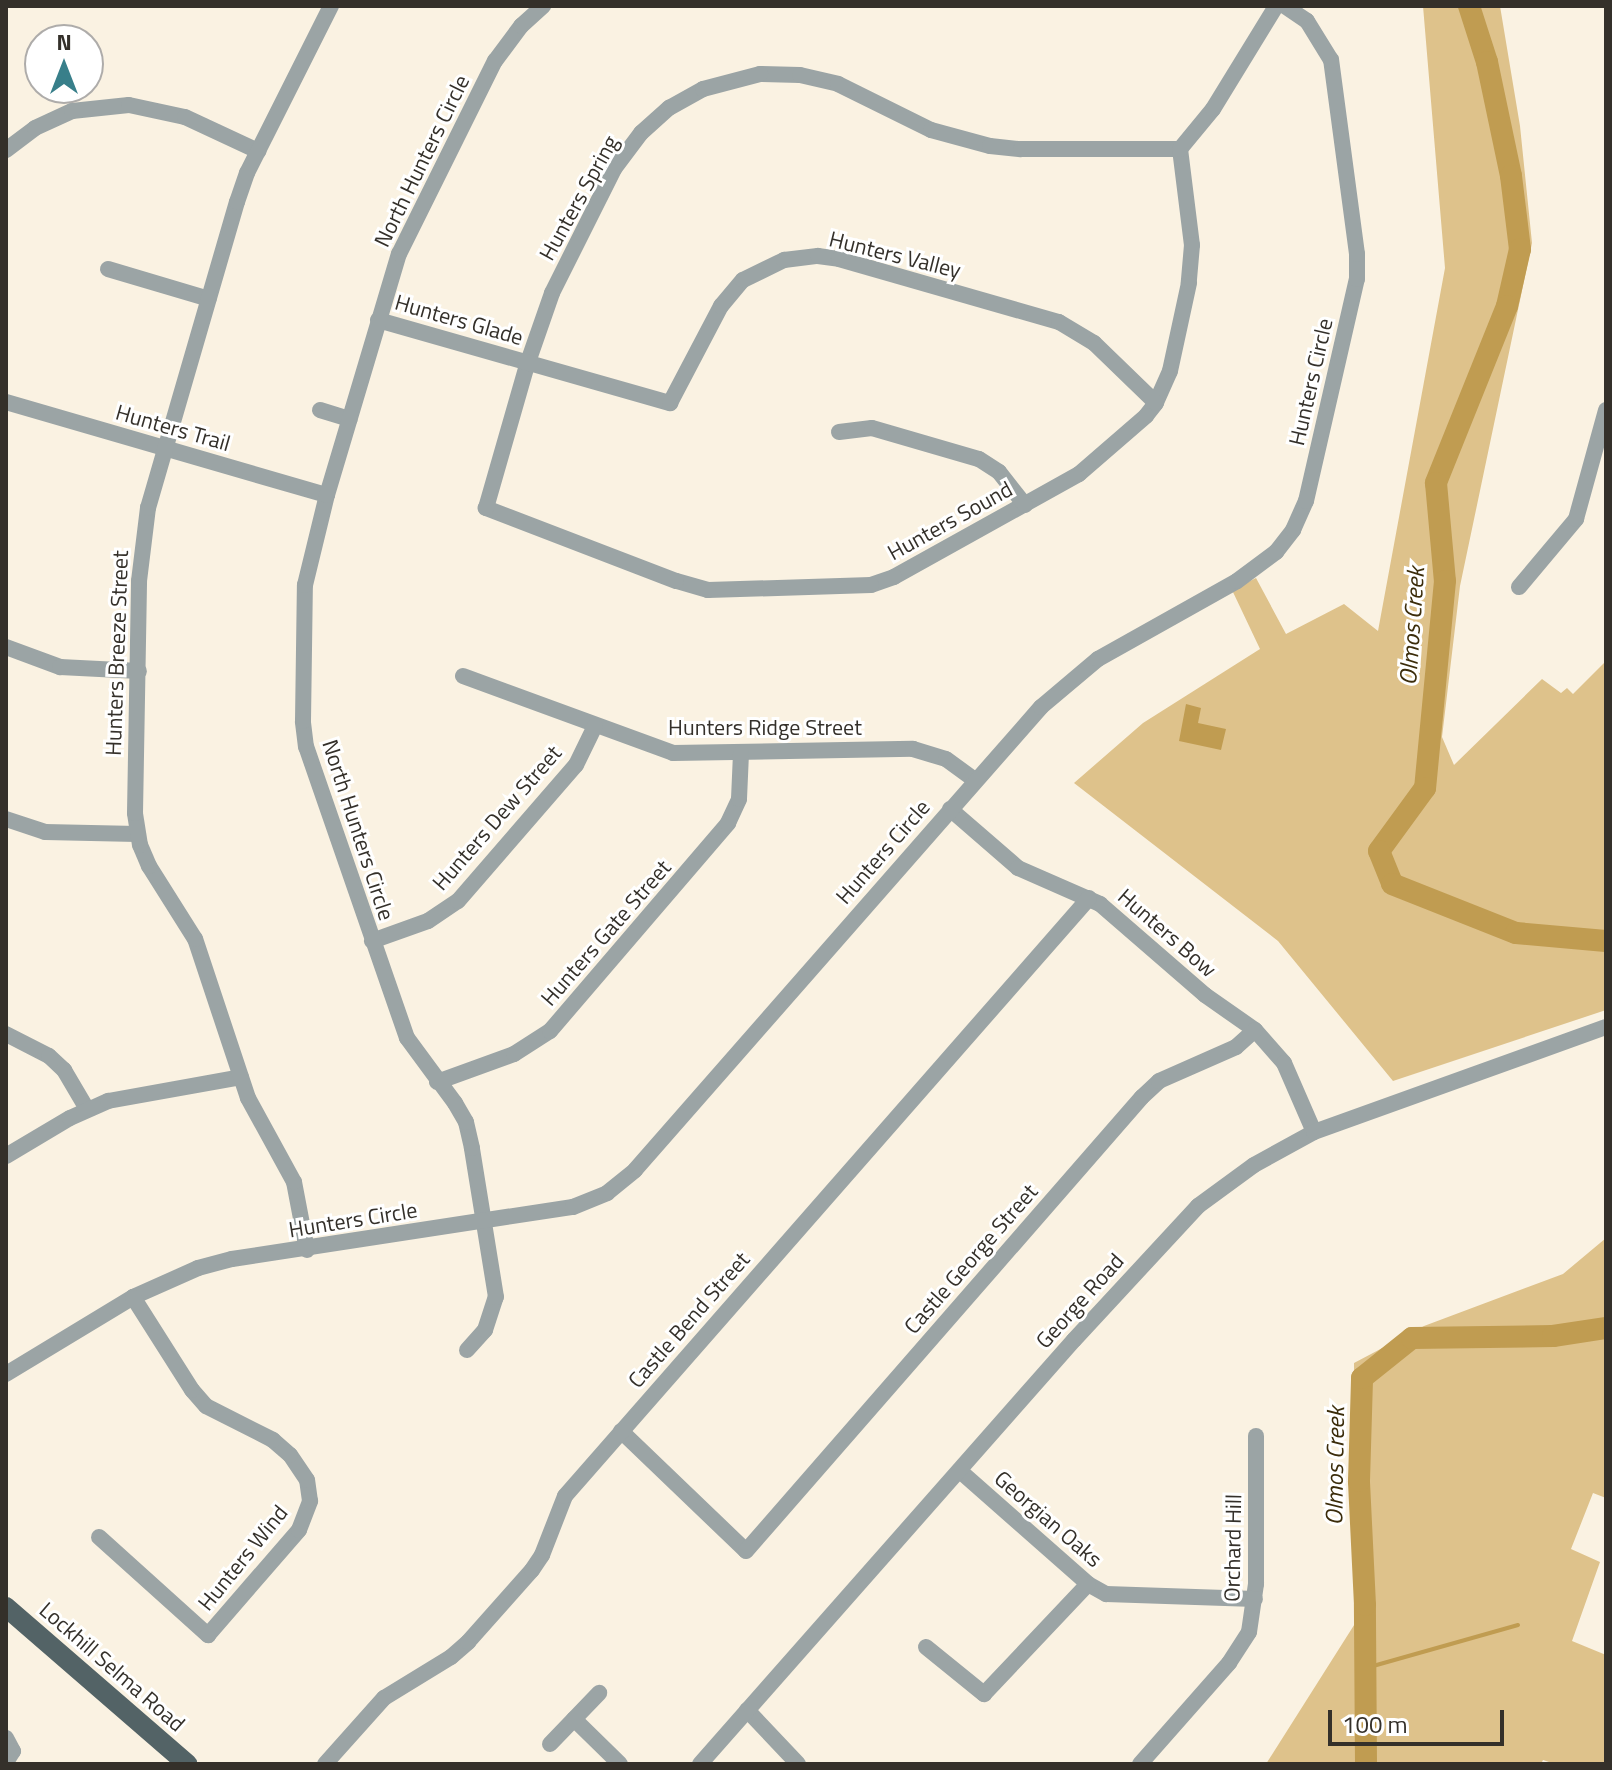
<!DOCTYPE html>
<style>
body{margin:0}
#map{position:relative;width:1612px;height:1770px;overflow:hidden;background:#faf2e2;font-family:"Titillium Web",sans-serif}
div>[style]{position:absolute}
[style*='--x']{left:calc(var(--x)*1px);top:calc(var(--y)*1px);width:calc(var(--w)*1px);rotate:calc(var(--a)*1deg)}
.green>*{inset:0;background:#dec28b}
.water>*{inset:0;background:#c09c51}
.stream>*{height:4px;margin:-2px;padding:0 2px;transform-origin:2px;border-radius:2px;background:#c09c51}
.river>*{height:22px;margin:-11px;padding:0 11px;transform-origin:11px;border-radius:11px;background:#c09c51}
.minor>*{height:16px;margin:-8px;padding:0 8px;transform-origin:8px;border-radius:8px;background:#9ba4a5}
.major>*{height:20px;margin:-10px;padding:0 10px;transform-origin:10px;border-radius:10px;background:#536366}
span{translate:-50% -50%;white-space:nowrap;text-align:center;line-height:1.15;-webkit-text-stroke:6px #fff;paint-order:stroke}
.street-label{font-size:22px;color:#34302a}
.water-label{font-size:24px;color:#3b2c0a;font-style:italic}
.frame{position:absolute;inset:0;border:8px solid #34302a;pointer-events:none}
.north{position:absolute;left:24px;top:24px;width:80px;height:80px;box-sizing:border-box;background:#fff;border:2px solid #aeacaa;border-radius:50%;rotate:0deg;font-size:22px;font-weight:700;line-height:32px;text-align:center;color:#34302a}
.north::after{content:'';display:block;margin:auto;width:28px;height:36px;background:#387f8a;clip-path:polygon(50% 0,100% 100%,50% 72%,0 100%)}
.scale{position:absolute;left:1328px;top:1710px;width:176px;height:36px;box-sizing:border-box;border:4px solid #34302a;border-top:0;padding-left:10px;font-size:24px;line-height:28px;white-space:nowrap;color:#34302a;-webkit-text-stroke:6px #fff;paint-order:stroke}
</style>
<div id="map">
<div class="green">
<i style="clip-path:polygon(1423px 6px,1500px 6px,1520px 126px,1532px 243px,1460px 586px,1442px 737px,1454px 765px,1542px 679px,1561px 693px,1567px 688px,1573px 694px,1606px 661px,1606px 1010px,1393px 1081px,1278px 941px,1074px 783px,1143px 723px,1260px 649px,1232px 590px,1256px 578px,1286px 634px,1344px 604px,1378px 631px,1445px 268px)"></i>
<i style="clip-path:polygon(1606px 1238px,1606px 1498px,1593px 1493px,1571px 1549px,1600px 1562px,1572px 1641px,1606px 1655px,1606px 1764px,1555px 1764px,1543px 1760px,1541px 1764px,1266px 1764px,1356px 1622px,1354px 1363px,1424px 1326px,1563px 1274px)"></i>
</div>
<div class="water">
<i style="clip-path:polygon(1186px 704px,1201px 708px,1198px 723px,1226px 729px,1221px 750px,1179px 741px)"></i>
</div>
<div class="stream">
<i style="--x:1366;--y:1668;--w:158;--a:-15.8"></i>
</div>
<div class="river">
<i style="--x:1469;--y:6;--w:59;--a:72.2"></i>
<i style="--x:1487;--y:62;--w:116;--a:78.1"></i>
<i style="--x:1511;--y:176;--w:74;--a:83"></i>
<i style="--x:1520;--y:249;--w:58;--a:102.8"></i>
<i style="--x:1507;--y:306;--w:191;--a:111.9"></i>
<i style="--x:1436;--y:483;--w:98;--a:84.8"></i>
<i style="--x:1445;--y:581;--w:208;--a:95.5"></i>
<i style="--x:1425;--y:788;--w:78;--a:126.1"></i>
<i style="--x:1379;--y:851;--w:35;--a:68"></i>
<i style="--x:1392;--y:884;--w:133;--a:21.6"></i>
<i style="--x:1516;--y:933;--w:90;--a:5.1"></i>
<i style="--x:1366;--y:1764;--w:159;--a:-90.4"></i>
<i style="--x:1365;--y:1605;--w:124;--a:-92.8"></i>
<i style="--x:1359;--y:1481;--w:103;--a:-88.3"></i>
<i style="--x:1362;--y:1378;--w:64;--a:-38.7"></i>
<i style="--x:1412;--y:1338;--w:141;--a:-0.8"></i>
<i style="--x:1553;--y:1336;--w:54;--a:-8.6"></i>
</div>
<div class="minor">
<i style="--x:760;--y:74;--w:40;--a:1.4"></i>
<i style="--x:800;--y:75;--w:39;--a:13"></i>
<i style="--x:838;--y:84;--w:104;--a:26.3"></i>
<i style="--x:931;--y:130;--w:61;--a:15.2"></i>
<i style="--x:990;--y:146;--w:31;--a:6"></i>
<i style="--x:1021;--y:149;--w:159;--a:0"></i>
<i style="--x:1180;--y:149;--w:97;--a:82.9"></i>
<i style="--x:1192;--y:245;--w:38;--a:95"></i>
<i style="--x:1189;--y:283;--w:90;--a:102.2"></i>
<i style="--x:1170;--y:371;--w:35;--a:114"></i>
<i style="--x:1156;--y:403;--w:16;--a:128"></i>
<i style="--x:1146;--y:416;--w:89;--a:139.1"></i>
<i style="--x:1079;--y:474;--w:212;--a:150.9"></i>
<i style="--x:894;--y:577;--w:24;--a:161"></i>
<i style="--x:871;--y:585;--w:163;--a:178.2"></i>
<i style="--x:708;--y:590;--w:33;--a:-164"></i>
<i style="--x:676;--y:581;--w:204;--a:-159"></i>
<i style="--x:486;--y:508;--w:152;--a:-74"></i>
<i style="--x:528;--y:362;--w:73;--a:-70.8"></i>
<i style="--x:552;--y:293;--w:139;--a:-63.4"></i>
<i style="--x:614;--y:169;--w:45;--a:-53.1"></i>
<i style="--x:641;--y:133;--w:38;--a:-42"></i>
<i style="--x:669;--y:108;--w:39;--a:-29"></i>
<i style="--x:703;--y:89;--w:59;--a:-14.7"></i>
<i style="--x:1180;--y:149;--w:52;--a:-50.5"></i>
<i style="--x:1213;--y:109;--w:121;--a:-58.5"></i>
<i style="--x:6;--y:150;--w:36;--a:-37"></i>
<i style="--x:35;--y:128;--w:41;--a:-24.7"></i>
<i style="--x:72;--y:111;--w:57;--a:-6"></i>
<i style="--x:129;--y:105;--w:57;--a:12.1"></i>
<i style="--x:185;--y:117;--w:81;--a:25"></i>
<i style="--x:108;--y:269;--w:105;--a:16.5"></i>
<i style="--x:378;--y:320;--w:304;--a:15.9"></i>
<i style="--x:670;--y:403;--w:110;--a:-62.3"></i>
<i style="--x:721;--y:306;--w:34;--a:-50"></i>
<i style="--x:743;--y:280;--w:46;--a:-26"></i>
<i style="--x:784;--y:260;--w:34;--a:-7"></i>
<i style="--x:818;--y:256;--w:21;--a:8"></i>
<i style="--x:839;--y:259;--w:229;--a:16"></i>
<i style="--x:1059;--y:322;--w:41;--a:31"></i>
<i style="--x:1094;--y:343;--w:86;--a:44.1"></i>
<i style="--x:6;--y:402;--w:334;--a:16.2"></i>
<i style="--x:320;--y:410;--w:31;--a:17"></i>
<i style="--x:839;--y:432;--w:33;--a:-7"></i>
<i style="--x:872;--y:428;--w:111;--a:16.2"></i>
<i style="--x:979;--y:459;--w:24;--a:33"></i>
<i style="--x:999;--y:472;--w:42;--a:51.8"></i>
<i style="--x:1519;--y:587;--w:89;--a:-50"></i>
<i style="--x:1576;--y:519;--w:113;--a:-74.6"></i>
<i style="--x:6;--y:647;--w:58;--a:20.3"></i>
<i style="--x:60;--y:667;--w:79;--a:2.9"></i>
<i style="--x:463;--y:676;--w:224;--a:20.1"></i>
<i style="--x:673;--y:753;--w:240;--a:-1"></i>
<i style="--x:913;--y:749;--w:34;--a:17"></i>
<i style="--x:946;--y:759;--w:36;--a:36"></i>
<i style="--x:950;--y:809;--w:90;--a:40.9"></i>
<i style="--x:1018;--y:868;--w:90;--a:23.7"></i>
<i style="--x:1100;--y:904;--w:139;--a:40.9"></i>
<i style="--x:1205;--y:995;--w:61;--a:35"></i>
<i style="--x:1255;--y:1030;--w:44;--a:48.7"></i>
<i style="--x:1284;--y:1063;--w:75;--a:66.5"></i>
<i style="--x:6;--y:819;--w:41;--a:18.4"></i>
<i style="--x:45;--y:832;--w:92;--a:1.2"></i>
<i style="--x:372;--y:941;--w:59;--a:-19.7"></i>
<i style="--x:428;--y:921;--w:36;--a:-34"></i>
<i style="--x:458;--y:901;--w:180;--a:-49.1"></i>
<i style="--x:576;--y:765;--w:43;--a:-64"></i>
<i style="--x:6;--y:1034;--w:48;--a:27.1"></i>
<i style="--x:49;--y:1056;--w:21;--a:43"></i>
<i style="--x:64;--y:1070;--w:45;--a:59.5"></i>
<i style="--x:437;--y:1082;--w:82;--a:-20"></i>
<i style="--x:514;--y:1054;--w:43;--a:-32.6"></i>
<i style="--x:550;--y:1031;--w:274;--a:-49.4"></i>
<i style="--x:728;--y:823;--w:26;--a:-65"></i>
<i style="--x:739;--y:799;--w:46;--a:-87.5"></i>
<i style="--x:6;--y:1156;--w:74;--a:-30.7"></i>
<i style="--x:70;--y:1118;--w:42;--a:-24.1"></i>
<i style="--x:108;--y:1101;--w:135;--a:-10.2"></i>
<i style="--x:307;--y:1250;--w:69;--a:-100.8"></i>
<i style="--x:294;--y:1182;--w:96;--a:-118.7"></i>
<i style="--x:248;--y:1098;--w:168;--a:-108.4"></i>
<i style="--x:195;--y:939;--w:86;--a:-122.2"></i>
<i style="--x:149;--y:866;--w:23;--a:-113"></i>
<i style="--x:140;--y:845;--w:32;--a:-99"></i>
<i style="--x:135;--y:813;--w:232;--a:-89"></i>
<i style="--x:139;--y:581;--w:74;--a:-83"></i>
<i style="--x:148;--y:508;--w:319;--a:-73.8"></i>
<i style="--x:237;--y:202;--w:31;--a:-71"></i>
<i style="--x:247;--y:173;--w:187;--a:-63.3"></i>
<i style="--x:467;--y:1350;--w:27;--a:-48"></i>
<i style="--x:485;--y:1330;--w:35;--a:-72"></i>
<i style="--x:496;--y:1297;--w:151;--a:-99.2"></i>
<i style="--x:472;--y:1148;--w:27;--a:-103"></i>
<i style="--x:466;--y:1122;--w:22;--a:-120"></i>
<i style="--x:455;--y:1103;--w:81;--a:-126.4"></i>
<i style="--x:407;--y:1038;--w:308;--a:-109.1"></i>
<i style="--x:306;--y:747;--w:26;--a:-97"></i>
<i style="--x:303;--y:721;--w:136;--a:-89.2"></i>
<i style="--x:305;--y:585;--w:93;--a:-76.3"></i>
<i style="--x:327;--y:495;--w:252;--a:-73.4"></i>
<i style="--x:399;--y:254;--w:216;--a:-63.6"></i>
<i style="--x:495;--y:61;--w:44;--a:-53.4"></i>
<i style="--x:521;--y:26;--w:30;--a:-42"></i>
<i style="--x:6;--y:1374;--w:149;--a:-31.2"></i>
<i style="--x:133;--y:1297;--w:71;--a:-24"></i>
<i style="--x:198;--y:1268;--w:35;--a:-15"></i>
<i style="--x:232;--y:1259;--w:345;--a:-8.7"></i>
<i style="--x:573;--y:1207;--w:37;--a:-22"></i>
<i style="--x:607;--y:1193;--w:36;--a:-39"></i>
<i style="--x:635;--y:1170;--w:616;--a:-48.75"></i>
<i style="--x:1041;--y:707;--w:75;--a:-40.1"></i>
<i style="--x:1098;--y:659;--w:159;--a:-29.3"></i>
<i style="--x:1237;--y:581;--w:49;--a:-36.6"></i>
<i style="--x:1276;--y:552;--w:28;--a:-52"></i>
<i style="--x:1293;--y:530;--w:32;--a:-66"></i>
<i style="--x:1306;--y:501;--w:228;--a:-77.1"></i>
<i style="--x:1357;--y:279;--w:25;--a:-90"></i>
<i style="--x:1357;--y:254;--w:196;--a:-97.6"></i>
<i style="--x:1331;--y:60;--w:46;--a:-121.6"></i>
<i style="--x:1307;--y:21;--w:27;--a:-146"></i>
<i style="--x:621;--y:1431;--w:173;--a:43.8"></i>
<i style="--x:746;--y:1551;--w:602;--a:-48.9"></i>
<i style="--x:1142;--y:1097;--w:23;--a:-43"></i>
<i style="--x:1159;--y:1081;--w:84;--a:-23.8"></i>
<i style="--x:1236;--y:1047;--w:25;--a:-42"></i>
<i style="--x:960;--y:1471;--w:171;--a:41.4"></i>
<i style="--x:1088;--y:1584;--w:21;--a:29"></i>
<i style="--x:1106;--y:1594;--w:149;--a:1.9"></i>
<i style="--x:99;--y:1537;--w:147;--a:42"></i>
<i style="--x:208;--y:1635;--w:139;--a:-49.1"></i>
<i style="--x:299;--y:1530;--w:31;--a:-69"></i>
<i style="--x:310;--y:1501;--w:21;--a:-98"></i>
<i style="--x:307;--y:1480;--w:30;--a:-124"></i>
<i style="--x:290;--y:1455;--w:23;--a:-139"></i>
<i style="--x:273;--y:1440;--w:75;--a:-153.1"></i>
<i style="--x:206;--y:1406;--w:21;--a:-131"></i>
<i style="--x:192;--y:1390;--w:110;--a:-122.4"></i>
<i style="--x:926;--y:1647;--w:75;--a:39"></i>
<i style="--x:984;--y:1694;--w:151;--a:-46.6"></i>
<i style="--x:747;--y:1710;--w:74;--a:46.6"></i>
<i style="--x:574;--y:1719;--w:64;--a:44.4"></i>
<i style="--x:6;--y:1738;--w:15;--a:62"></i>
<i style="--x:13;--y:1751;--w:13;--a:122"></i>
<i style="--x:550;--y:1744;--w:71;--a:-46.1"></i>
<i style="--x:325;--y:1764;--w:89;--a:-48.2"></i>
<i style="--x:384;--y:1698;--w:79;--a:-31.5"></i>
<i style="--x:451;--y:1657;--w:23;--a:-41"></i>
<i style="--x:468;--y:1642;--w:96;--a:-48.4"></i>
<i style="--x:532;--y:1570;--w:18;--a:-56"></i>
<i style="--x:542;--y:1555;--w:63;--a:-68.7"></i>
<i style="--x:565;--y:1496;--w:795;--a:-48.77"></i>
<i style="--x:700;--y:1764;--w:565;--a:-48.59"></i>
<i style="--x:1074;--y:1340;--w:183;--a:-47.2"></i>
<i style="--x:1198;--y:1206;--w:69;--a:-36.2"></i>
<i style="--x:1254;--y:1165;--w:68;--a:-28.8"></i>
<i style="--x:1314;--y:1132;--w:310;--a:-19.8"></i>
<i style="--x:1140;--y:1764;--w:135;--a:-48.6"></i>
<i style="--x:1229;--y:1663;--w:37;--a:-57"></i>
<i style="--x:1249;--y:1632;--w:49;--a:-81.7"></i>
<i style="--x:1256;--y:1584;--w:148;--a:-90"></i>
</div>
<div class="major">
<i style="--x:6;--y:1607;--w:240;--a:40.9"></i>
</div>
<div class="street-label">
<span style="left:422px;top:161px;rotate:-64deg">North Hunters Circle</span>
<span style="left:579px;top:198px;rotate:-61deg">Hunters Spring</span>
<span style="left:895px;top:255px;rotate:14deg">Hunters Valley</span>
<span style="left:459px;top:320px;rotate:16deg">Hunters Glade</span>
<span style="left:1311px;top:382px;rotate:-77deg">Hunters Circle</span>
<span style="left:173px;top:428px;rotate:16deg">Hunters Trail</span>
<span style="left:950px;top:521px;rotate:-29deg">Hunters Sound</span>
<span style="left:117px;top:653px;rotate:-88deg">Hunters Breeze Street</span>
<span style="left:765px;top:728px">Hunters Ridge Street</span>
<span style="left:497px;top:818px;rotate:-49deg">Hunters Dew Street</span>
<span style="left:358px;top:830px;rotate:72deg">North Hunters Circle</span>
<span style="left:883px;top:852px;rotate:-49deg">Hunters Circle</span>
<span style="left:606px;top:933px;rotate:-49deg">Hunters Gate Street</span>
<span style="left:1167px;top:933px;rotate:41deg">Hunters Bow</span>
<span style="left:353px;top:1220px;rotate:-9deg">Hunters Circle</span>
<span style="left:971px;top:1259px;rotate:-49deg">Castle George Street</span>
<span style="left:1080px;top:1301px;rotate:-48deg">George Road</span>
<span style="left:689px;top:1320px;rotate:-49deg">Castle Bend Street</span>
<span style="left:1048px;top:1519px;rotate:41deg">Georgian Oaks</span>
<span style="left:1233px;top:1548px;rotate:-89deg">Orchard Hill</span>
<span style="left:243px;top:1558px;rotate:-51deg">Hunters Wind</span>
<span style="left:112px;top:1667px;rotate:41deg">Lockhill Selma Road</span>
</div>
<div class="water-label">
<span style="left:1412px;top:626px;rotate:-86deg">Olmos Creek</span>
<span style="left:1335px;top:1466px;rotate:-89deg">Olmos Creek</span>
</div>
<div class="frame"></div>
<div class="north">N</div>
<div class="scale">100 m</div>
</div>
